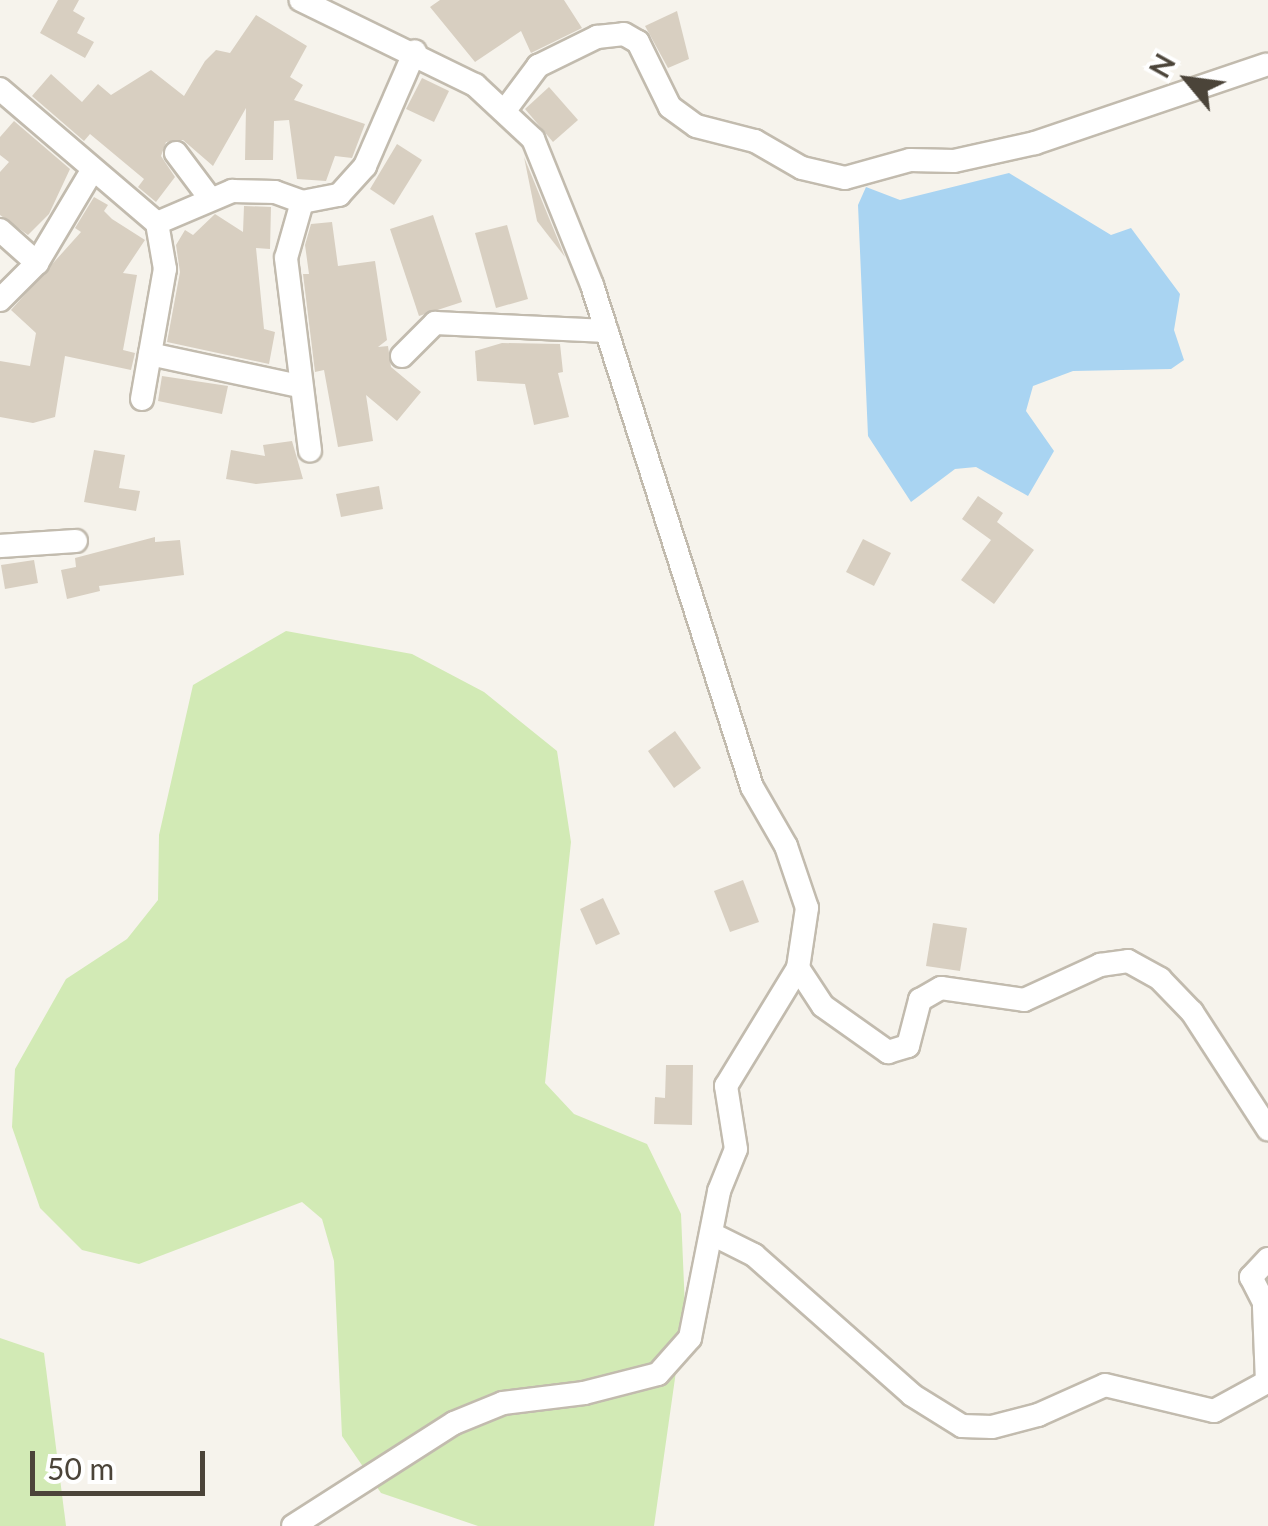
<!DOCTYPE html>
<style>
body{margin:0}
#map{position:relative;width:1268px;height:1526px;overflow:hidden;background:#f6f3ec;font-family:Lato,sans-serif}
div>[style]{position:absolute}
[style*='--x']{left:calc(var(--x)*1px);top:calc(var(--y)*1px);width:calc(var(--w)*1px);rotate:calc(var(--a)*1deg)}
.green>*{inset:0;background:#d2eab5}
.water>*{inset:0;background:#a9d4f2}
.building>*{inset:0;background:#d8cfc1}
.roads{filter:drop-shadow(2px 0 #c2bbae) drop-shadow(-2px 0 #c2bbae) drop-shadow(0 2px #c2bbae) drop-shadow(0 -2px #c2bbae)}
.minor>*{height:22px;margin:-11px;padding:0 11px;transform-origin:11px;border-radius:11px;background:#fff}
span{translate:-50% -50%;white-space:nowrap;text-align:center;line-height:1.15;-webkit-text-stroke:8px #fff;paint-order:stroke}
.north{position:absolute;left:1138px;top:30px;width:100px;height:100px;-webkit-text-stroke:8px #fff;paint-order:stroke;rotate:299deg;font-size:28px;font-weight:700;line-height:40px;text-align:center;color:#4b4439}
.north::after{content:'';display:block;margin:auto;width:35px;height:45px;background:#4b4439;clip-path:polygon(50% 0,100% 100%,50% 72%,0 100%)}
.scale{position:absolute;left:30px;top:1451px;width:175px;height:45px;box-sizing:border-box;border:5px solid #4b4439;border-top:0;padding-left:12px;font-size:30px;line-height:35px;white-space:nowrap;color:#4b4439;-webkit-text-stroke:8px #fff;paint-order:stroke}
</style>
<div id="map">
<div class="green">
<i style="clip-path:polygon(286px 631px,412px 654px,484px 692px,557px 751px,571px 842px,545px 1083px,574px 1114px,647px 1144px,681px 1214px,685px 1308px,654px 1526px,478px 1526px,381px 1493px,342px 1436px,334px 1261px,322px 1219px,302px 1202px,139px 1264px,82px 1250px,40px 1208px,12px 1127px,15px 1069px,66px 979px,127px 939px,158px 900px,159px 835px,193px 685px)"></i>
<i style="clip-path:polygon(0 1338px,44px 1353px,66px 1526px,0 1526px)"></i>
</div>
<div class="water">
<i style="clip-path:polygon(1009px 173px,1111px 235px,1131px 228px,1180px 294px,1174px 330px,1184px 360px,1171px 369px,1073px 371px,1033px 386px,1026px 411px,1054px 451px,1028px 496px,976px 467px,955px 469px,911px 502px,868px 436px,858px 205px,866px 187px,900px 200px)"></i>
</div>
<div class="building">
<i style="clip-path:polygon(58px 0,79px 0,73px 11px,85px 18px,77px 33px,94px 42px,85px 58px,40px 33px)"></i>
<i style="clip-path:polygon(440px 0,564px 0,582px 28px,531px 53px,521px 31px,475px 62px,430px 7px)"></i>
<i style="clip-path:polygon(677px 11px,689px 59px,668px 68px,645px 26px)"></i>
<i style="clip-path:polygon(256px 15px,307px 46px,290px 77px,303px 85px,294px 100px,365px 124px,352px 158px,335px 156px,326px 181px,297px 179px,289px 120px,274px 121px,273px 160px,245px 160px,246px 108px,213px 166px,183px 140px,166px 142px,161px 156px,175px 177px,156px 202px,138px 187px,144px 179px,90px 134px,84px 141px,32px 96px,51px 74px,82px 102px,98px 84px,111px 95px,151px 70px,184px 96px,205px 61px,216px 50px,230px 53px)"></i>
<i style="clip-path:polygon(422px 78px,449px 91px,434px 122px,406px 109px)"></i>
<i style="clip-path:polygon(549px 87px,578px 120px,553px 142px,525px 109px)"></i>
<i style="clip-path:polygon(14px 121px,70px 169px,49px 214px,28px 235px,0 215px,0 172px,9px 162px,0 155px,0 137px)"></i>
<i style="clip-path:polygon(397px 144px,422px 160px,394px 205px,370px 189px)"></i>
<i style="clip-path:polygon(524px 157px,565px 257px,537px 221px)"></i>
<i style="clip-path:polygon(94px 197px,108px 205px,104px 211px,112px 219px,145px 240px,123px 273px,137px 275px,123px 350px,135px 353px,131px 370px,65px 356px,55px 417px,33px 423px,0 417px,0 361px,30px 366px,36px 333px,11px 310px,81px 232px,75px 228px)"></i>
<i style="clip-path:polygon(244px 206px,271px 207px,270px 249px,256px 248px,264px 329px,275px 332px,269px 364px,167px 342px,180px 272px,176px 245px,185px 230px,193px 235px,215px 214px,243px 232px)"></i>
<i style="clip-path:polygon(433px 215px,462px 302px,419px 316px,390px 229px)"></i>
<i style="clip-path:polygon(332px 222px,338px 266px,375px 261px,387px 340px,378px 347px,388px 346px,391px 367px,421px 392px,397px 421px,366px 395px,373px 441px,338px 447px,324px 370px,315px 372px,303px 274px,309px 274px,305px 245px,311px 224px)"></i>
<i style="clip-path:polygon(507px 225px,528px 299px,496px 308px,475px 233px)"></i>
<i style="clip-path:polygon(502px 343px,560px 344px,563px 372px,558px 373px,569px 417px,534px 425px,525px 384px,477px 381px,475px 351px)"></i>
<i style="clip-path:polygon(162px 376px,228px 386px,222px 414px,158px 401px)"></i>
<i style="clip-path:polygon(292px 441px,303px 479px,256px 484px,226px 479px,231px 450px,265px 456px,263px 445px)"></i>
<i style="clip-path:polygon(94px 450px,125px 455px,119px 488px,140px 491px,136px 511px,84px 502px)"></i>
<i style="clip-path:polygon(379px 486px,383px 509px,341px 517px,336px 494px)"></i>
<i style="clip-path:polygon(978px 496px,1003px 513px,997px 522px,1034px 550px,994px 604px,961px 580px,991px 540px,962px 519px)"></i>
<i style="clip-path:polygon(155px 537px,155px 542px,180px 540px,184px 575px,99px 586px,100px 591px,67px 599px,61px 570px,76px 567px,75px 558px)"></i>
<i style="clip-path:polygon(863px 539px,891px 553px,874px 586px,846px 572px)"></i>
<i style="clip-path:polygon(34px 560px,38px 583px,5px 589px,1px 565px)"></i>
<i style="clip-path:polygon(675px 731px,701px 768px,674px 788px,648px 751px)"></i>
<i style="clip-path:polygon(743px 880px,759px 922px,730px 932px,714px 891px)"></i>
<i style="clip-path:polygon(603px 898px,620px 934px,596px 945px,580px 909px)"></i>
<i style="clip-path:polygon(933px 923px,967px 928px,960px 971px,926px 966px)"></i>
<i style="clip-path:polygon(666px 1065px,693px 1065px,692px 1125px,654px 1124px,655px 1097px,665px 1098px)"></i>
</div>
<div class="roads">
<div class="minor">
<i style="--x:0;--y:89;--w:206;--a:40.5"></i>
<i style="--x:157;--y:223;--w:82;--a:-23.1"></i>
<i style="--x:232;--y:191;--w:43;--a:1.3"></i>
<i style="--x:275;--y:192;--w:29;--a:20"></i>
<i style="--x:302;--y:202;--w:38;--a:-11"></i>
<i style="--x:339;--y:195;--w:39;--a:-48"></i>
<i style="--x:365;--y:166;--w:125;--a:-66.5"></i>
<i style="--x:506;--y:109;--w:54;--a:-53.3"></i>
<i style="--x:538;--y:66;--w:66;--a:-26.2"></i>
<i style="--x:597;--y:37;--w:27;--a:-6"></i>
<i style="--x:624;--y:34;--w:16;--a:30"></i>
<i style="--x:638;--y:42;--w:72;--a:63.8"></i>
<i style="--x:670;--y:107;--w:32;--a:36"></i>
<i style="--x:696;--y:126;--w:61;--a:14.3"></i>
<i style="--x:755;--y:141;--w:54;--a:29.9"></i>
<i style="--x:802;--y:168;--w:44;--a:13.1"></i>
<i style="--x:845;--y:178;--w:67;--a:-15.5"></i>
<i style="--x:910;--y:160;--w:44;--a:1.3"></i>
<i style="--x:954;--y:161;--w:83;--a:-12.5"></i>
<i style="--x:1035;--y:143;--w:244;--a:-18.7"></i>
<i style="--x:176;--y:153;--w:55;--a:53.1"></i>
<i style="--x:302;--y:202;--w:58;--a:105.9"></i>
<i style="--x:286;--y:258;--w:194;--a:82.9"></i>
<i style="--x:0;--y:230;--w:50;--a:41.7"></i>
<i style="--x:0;--y:300;--w:52;--a:-45"></i>
<i style="--x:37;--y:263;--w:109;--a:-59.2"></i>
<i style="--x:150;--y:354;--w:152;--a:12.1"></i>
<i style="--x:402;--y:356;--w:47;--a:-45"></i>
<i style="--x:435;--y:323;--w:172;--a:2.7"></i>
<i style="--x:142;--y:399;--w:132;--a:-80"></i>
<i style="--x:165;--y:269;--w:47;--a:-99.9"></i>
<i style="--x:0;--y:546;--w:76;--a:-3.8"></i>
<i style="--x:798;--y:968;--w:45;--a:56.7"></i>
<i style="--x:823;--y:1006;--w:80;--a:35.3"></i>
<i style="--x:888;--y:1052;--w:21;--a:-17"></i>
<i style="--x:908;--y:1046;--w:48;--a:-75.4"></i>
<i style="--x:920;--y:1000;--w:24;--a:-30"></i>
<i style="--x:941;--y:988;--w:84;--a:8.2"></i>
<i style="--x:1024;--y:1000;--w:84;--a:-24.7"></i>
<i style="--x:1100;--y:965;--w:28;--a:-8"></i>
<i style="--x:1128;--y:961;--w:37;--a:29"></i>
<i style="--x:1160;--y:979;--w:46;--a:45.9"></i>
<i style="--x:1192;--y:1012;--w:140;--a:57"></i>
<i style="--x:714;--y:1235;--w:45;--a:26.6"></i>
<i style="--x:754;--y:1255;--w:211;--a:41.5"></i>
<i style="--x:912;--y:1395;--w:59;--a:31.8"></i>
<i style="--x:962;--y:1426;--w:30;--a:2"></i>
<i style="--x:992;--y:1427;--w:48;--a:-14.6"></i>
<i style="--x:1038;--y:1415;--w:73;--a:-24.1"></i>
<i style="--x:1105;--y:1385;--w:112;--a:13.4"></i>
<i style="--x:1214;--y:1411;--w:60;--a:-28.7"></i>
<i style="--x:1267;--y:1382;--w:76;--a:-92.3"></i>
<i style="--x:1268;--y:1259;--w:25;--a:133"></i>
<i style="--x:1251;--y:1277;--w:38;--a:63"></i>
<i style="--x:293;--y:1526;--w:191;--a:-32.6"></i>
<i style="--x:454;--y:1423;--w:53;--a:-22.2"></i>
<i style="--x:503;--y:1403;--w:82;--a:-7"></i>
<i style="--x:584;--y:1393;--w:76;--a:-14.4"></i>
<i style="--x:658;--y:1374;--w:48;--a:-48.4"></i>
<i style="--x:690;--y:1338;--w:150;--a:-78.8"></i>
<i style="--x:719;--y:1191;--w:45;--a:-68"></i>
<i style="--x:736;--y:1149;--w:64;--a:-99"></i>
<i style="--x:726;--y:1086;--w:138;--a:-58.6"></i>
<i style="--x:798;--y:968;--w:61;--a:-81.5"></i>
<i style="--x:807;--y:908;--w:65;--a:-108.7"></i>
<i style="--x:786;--y:846;--w:68;--a:-120"></i>
<i style="--x:752;--y:787;--w:527;--a:-107.68"></i>
<i style="--x:592;--y:285;--w:157;--a:-112"></i>
<i style="--x:533;--y:139;--w:79;--a:-137"></i>
<i style="--x:475;--y:85;--w:194;--a:-154"></i>
</div>
</div>
<div class="north">N</div>
<div class="scale">50 m</div>
</div>
